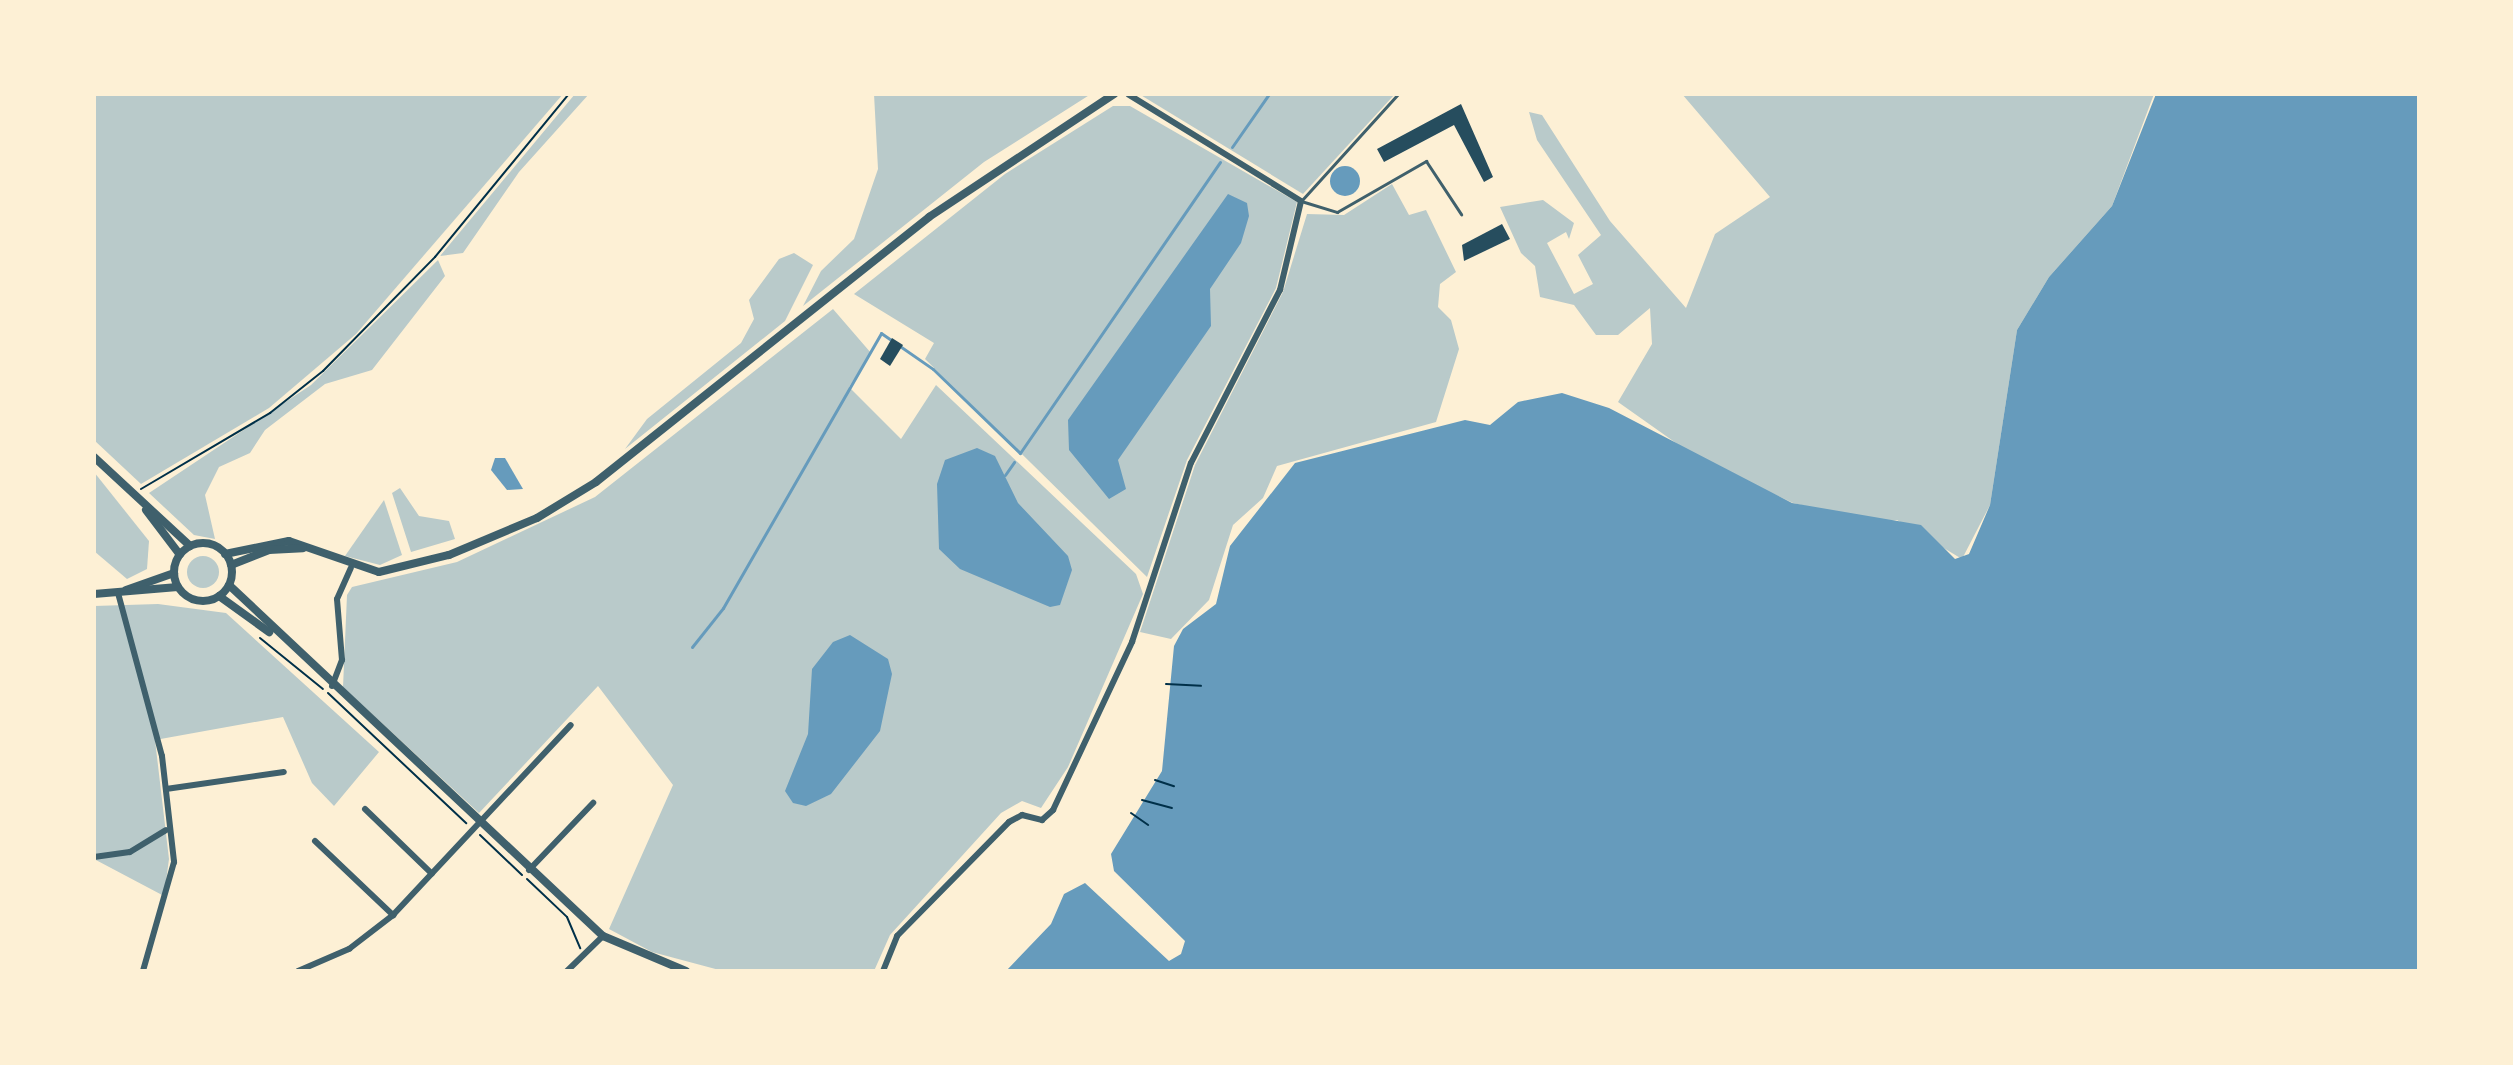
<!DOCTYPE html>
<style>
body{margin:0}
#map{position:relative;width:2513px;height:1065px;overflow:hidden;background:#fdf0d5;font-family:Figtree,sans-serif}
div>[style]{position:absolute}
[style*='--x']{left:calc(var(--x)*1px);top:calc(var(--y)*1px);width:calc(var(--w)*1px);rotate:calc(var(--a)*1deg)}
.green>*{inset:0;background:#b9caca}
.round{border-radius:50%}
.water>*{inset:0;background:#669bbc}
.stream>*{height:3px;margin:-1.5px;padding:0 1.5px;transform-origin:1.5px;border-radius:1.5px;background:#669bbc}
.building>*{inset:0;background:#264d5e}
.path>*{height:2px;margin:-1px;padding:0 1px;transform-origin:1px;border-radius:1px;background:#003049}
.service>*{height:3px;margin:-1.5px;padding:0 1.5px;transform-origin:1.5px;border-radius:1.5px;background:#3f606c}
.minor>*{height:6px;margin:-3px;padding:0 3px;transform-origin:3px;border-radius:3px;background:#3f606c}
.tertiary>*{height:8px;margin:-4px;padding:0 4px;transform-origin:4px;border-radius:4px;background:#3f606c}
.tertiary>.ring{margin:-4px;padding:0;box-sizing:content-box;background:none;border:8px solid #3f606c;border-radius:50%}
span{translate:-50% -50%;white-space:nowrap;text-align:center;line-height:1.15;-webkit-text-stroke:6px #fdf0d5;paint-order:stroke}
.frame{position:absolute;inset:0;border:96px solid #fdf0d5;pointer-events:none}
</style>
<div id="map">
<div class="green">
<i style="clip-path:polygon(94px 94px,563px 94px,356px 334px,269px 408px,141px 484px,94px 440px)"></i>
<i style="clip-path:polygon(575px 94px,589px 94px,519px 172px,463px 253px,440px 256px)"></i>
<i style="clip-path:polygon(874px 94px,1091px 94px,984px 162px,803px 306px,821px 271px,854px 239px,878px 169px)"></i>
<i style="clip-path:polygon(1139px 94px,1395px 94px,1303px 194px)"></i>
<i style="clip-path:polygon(1682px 94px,2154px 94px,2112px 206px,2049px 277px,2017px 330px,1990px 505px,1962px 559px,1897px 520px,1876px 523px,1793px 503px,1700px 460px,1618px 402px,1652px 344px,1650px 308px,1618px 335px,1596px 335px,1574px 305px,1540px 297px,1535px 266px,1521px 253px,1500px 207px,1543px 200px,1574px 223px,1569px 239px,1566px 232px,1547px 243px,1574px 294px,1593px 284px,1578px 255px,1601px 235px,1537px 140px,1529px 112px,1542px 115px,1610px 221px,1686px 308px,1715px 234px,1770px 197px)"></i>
<i style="clip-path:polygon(1113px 106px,1130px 106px,1297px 202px,1276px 288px,1187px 460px,1147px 577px,925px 359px,934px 343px,854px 294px,1005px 174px)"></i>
<i style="clip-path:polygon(1392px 184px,1409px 215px,1426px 210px,1456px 272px,1440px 284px,1438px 307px,1451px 320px,1459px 349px,1436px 422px,1277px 466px,1263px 498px,1233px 525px,1209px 600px,1171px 639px,1140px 632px,1195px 465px,1283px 292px,1307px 214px,1344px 215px)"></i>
<i style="clip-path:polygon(794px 253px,813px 265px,785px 321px,625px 449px,647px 419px,741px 343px,754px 319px,749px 300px,779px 259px)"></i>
<i style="clip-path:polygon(438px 260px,445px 276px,372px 370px,325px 384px,265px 430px,250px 453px,219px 467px,205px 495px,215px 539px,194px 535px,149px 493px,311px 385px)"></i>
<i style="clip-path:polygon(833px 309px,871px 353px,849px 387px,901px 439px,936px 385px,1136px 574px,1143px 594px,1068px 767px,1041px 808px,1022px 801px,1001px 813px,890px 935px,874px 971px,723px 971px,652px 952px,609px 929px,673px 785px,598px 686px,479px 813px,343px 687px,347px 595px,352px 587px,457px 562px,595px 497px)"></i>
<i style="clip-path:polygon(94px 472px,149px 541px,147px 569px,127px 579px,94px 551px)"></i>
<i style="clip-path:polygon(400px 488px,419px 516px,449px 521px,455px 539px,411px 552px,392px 493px)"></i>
<i style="clip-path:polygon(384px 500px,402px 555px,380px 565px,345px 556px)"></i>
<i class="round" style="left:187px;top:556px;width:32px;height:32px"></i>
<i style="clip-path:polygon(158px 604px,226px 613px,379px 752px,334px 806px,312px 783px,283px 717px,155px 740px,169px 859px,164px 896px,94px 859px,94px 606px)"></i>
</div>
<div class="water">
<i style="clip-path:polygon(2156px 94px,2419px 94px,2419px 971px,1006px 971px,1051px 924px,1064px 894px,1085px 883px,1169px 961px,1181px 954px,1185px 941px,1114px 871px,1111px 854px,1162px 771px,1174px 646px,1183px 629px,1216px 604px,1230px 546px,1295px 463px,1465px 420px,1490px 425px,1518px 402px,1562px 393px,1609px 408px,1792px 503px,1921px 525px,1955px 559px,1969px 554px,1990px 505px,2017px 330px,2049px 277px,2112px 206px)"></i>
<i class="round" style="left:1330px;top:166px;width:30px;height:30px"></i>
<i style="clip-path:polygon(1228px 194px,1247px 203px,1249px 216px,1241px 243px,1210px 289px,1211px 326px,1118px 460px,1126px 489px,1109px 499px,1069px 450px,1068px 420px)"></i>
<i style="clip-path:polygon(977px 448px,995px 456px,1018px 503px,1068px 556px,1072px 570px,1060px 605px,1050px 607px,960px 569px,939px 549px,937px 484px,945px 460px)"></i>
<i style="clip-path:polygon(495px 458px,505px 458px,523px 489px,507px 490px,491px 470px)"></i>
<i style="clip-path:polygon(850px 635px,888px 659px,892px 674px,880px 731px,831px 794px,806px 806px,793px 803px,785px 791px,808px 734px,812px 669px,833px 642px)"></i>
</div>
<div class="stream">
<i style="--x:1232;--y:147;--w:65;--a:-55.1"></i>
<i style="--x:1005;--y:475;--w:16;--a:-55"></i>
<i style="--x:692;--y:647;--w:50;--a:-51.5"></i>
<i style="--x:723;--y:608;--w:317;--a:-60.1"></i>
<i style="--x:881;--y:333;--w:63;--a:34.7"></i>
<i style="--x:933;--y:369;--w:121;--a:44"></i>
<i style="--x:1020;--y:453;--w:353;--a:-55.5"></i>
</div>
<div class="building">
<i style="clip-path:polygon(1461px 104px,1493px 177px,1484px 182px,1454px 125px,1384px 162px,1377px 149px)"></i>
<i style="clip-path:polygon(1502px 224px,1510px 239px,1464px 261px,1462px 245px)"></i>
<i style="clip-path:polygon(892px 338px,903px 345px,890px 366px,880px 359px)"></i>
</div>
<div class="path">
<i style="--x:141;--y:489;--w:150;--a:-30.5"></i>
<i style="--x:270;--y:413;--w:68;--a:-38.4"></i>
<i style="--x:323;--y:371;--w:160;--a:-45.5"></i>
<i style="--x:435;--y:257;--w:211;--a:-50.6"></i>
<i style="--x:260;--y:638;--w:81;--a:39"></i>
<i style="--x:1166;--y:684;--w:35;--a:3"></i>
<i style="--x:328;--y:693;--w:190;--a:43.3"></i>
<i style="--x:1155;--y:780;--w:20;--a:18"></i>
<i style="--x:1142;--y:800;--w:31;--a:15"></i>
<i style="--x:1131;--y:813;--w:21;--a:35"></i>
<i style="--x:480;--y:835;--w:58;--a:43.6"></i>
<i style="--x:527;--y:879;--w:55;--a:43.5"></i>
<i style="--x:567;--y:917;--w:34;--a:67"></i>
<i style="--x:1007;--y:970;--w:3;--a:18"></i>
</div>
<div class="service">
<i style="--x:1398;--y:94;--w:144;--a:132.2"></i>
<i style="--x:1301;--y:201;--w:38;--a:17"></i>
<i style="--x:1337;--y:212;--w:103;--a:-29.8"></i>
<i style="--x:1426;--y:161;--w:64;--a:56.6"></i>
</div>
<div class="minor">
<i style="--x:118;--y:593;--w:169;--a:74.9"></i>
<i style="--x:162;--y:756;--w:107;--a:83.5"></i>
<i style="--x:174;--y:862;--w:113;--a:105.9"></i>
<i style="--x:332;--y:686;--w:28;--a:-69"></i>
<i style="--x:342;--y:660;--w:61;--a:-94.7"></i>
<i style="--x:337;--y:599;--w:34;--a:-66"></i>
<i style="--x:166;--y:789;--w:119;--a:-8.2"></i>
<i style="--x:365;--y:809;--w:93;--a:44.1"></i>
<i style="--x:315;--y:841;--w:108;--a:43.5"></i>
<i style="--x:94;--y:857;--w:36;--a:-8"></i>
<i style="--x:130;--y:852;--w:42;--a:-31.4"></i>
<i style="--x:529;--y:870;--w:93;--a:-46.3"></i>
<i style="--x:298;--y:971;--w:56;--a:-23.3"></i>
<i style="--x:349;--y:949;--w:56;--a:-37.7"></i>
<i style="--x:393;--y:915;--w:260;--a:-46.9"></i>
<i style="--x:567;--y:971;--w:50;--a:-44.2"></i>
<i style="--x:883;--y:971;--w:38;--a:-68"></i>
<i style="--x:897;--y:936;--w:160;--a:-45.5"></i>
<i style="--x:1009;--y:822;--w:15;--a:-28"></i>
<i style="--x:1022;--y:815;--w:21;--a:14"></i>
<i style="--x:1042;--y:820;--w:15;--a:-42"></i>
<i style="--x:1053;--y:810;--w:186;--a:-64.8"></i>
<i style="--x:1132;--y:642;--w:188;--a:-71.8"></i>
<i style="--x:1191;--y:463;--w:195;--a:-62.8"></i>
<i style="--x:1280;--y:290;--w:91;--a:-76.7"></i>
<i style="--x:1301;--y:201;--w:203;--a:-148.3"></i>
</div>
<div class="tertiary">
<i style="--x:94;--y:457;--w:131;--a:42.8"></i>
<i style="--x:146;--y:510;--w:56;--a:52.9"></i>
<i class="ring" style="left:174px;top:543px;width:50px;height:50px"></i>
<i style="--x:225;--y:554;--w:65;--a:-11.5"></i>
<i style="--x:289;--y:541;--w:95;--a:19"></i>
<i style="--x:379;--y:572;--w:72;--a:-13.7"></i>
<i style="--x:449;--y:555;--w:95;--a:-22.8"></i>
<i style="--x:537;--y:518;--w:69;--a:-31.4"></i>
<i style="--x:596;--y:482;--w:426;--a:-38.5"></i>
<i style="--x:929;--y:217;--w:222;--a:-33.6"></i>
<i style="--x:231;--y:565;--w:41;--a:-21.5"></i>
<i style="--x:269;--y:550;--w:34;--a:-3"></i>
<i style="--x:229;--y:585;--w:513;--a:43.18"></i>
<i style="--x:603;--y:936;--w:90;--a:22.9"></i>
<i style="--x:126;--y:590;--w:51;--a:-19.5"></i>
<i style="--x:94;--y:594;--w:84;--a:-4.8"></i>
<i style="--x:219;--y:596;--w:62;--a:35.8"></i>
</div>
<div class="frame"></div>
</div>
